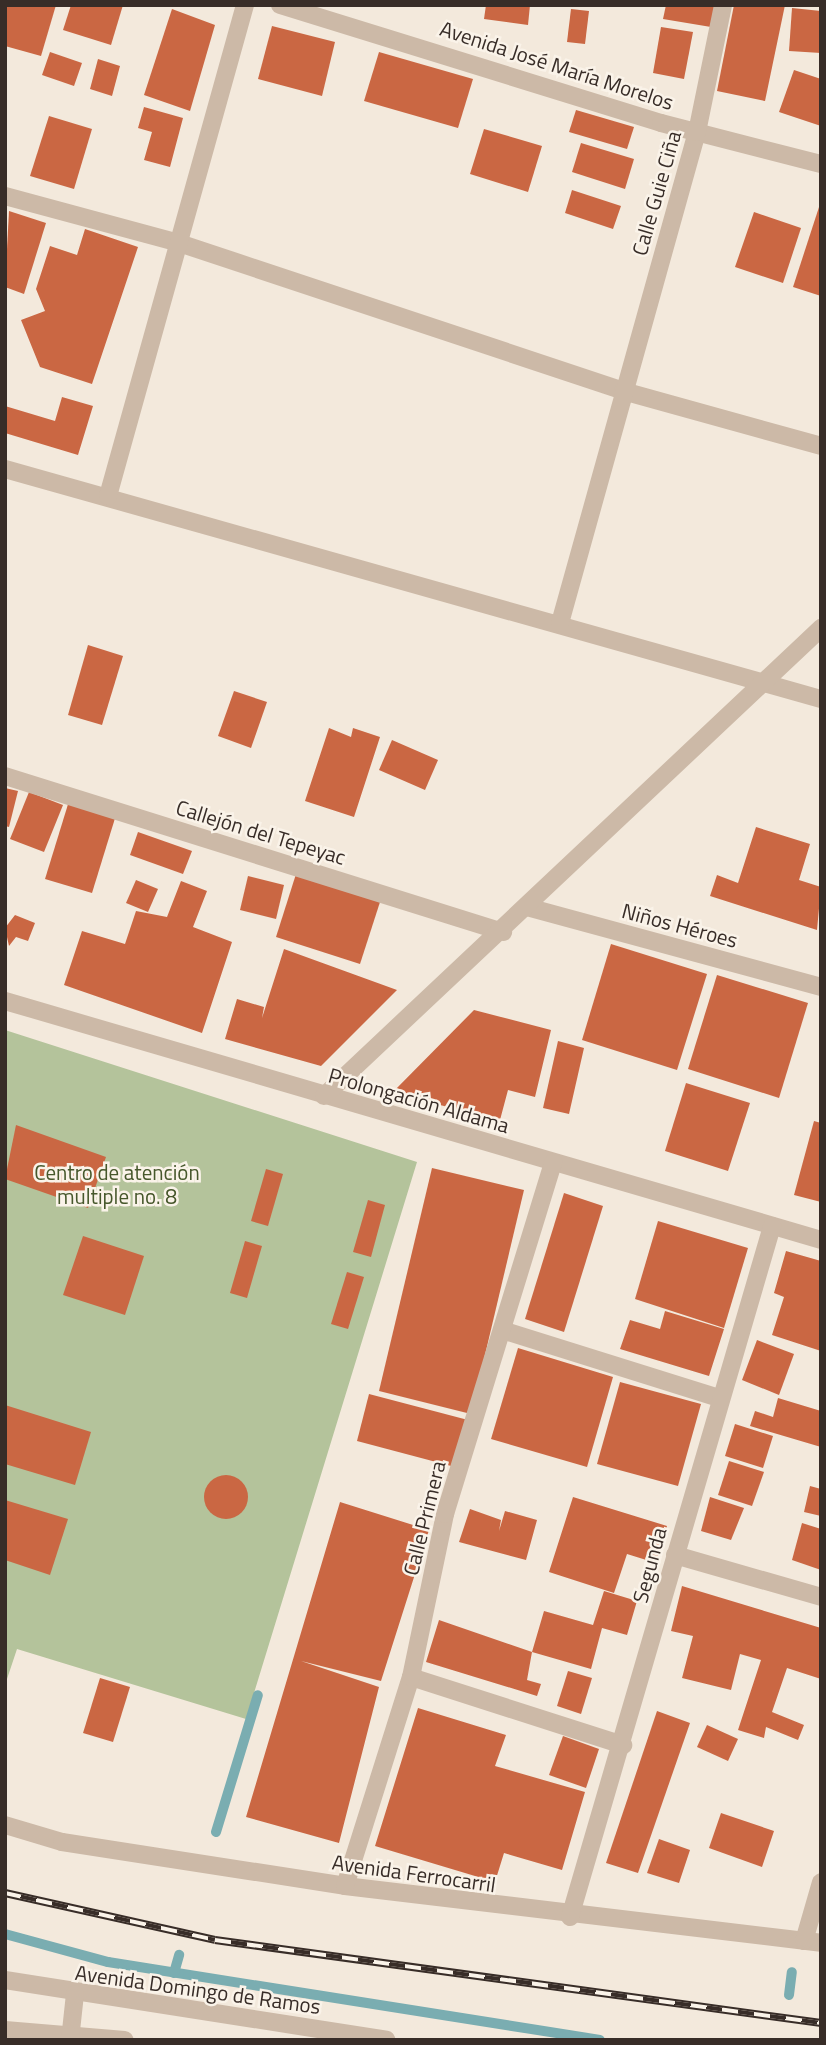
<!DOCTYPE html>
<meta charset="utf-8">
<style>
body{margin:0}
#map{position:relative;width:826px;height:2045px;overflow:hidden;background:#f3e9dc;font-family:"Titillium Web",sans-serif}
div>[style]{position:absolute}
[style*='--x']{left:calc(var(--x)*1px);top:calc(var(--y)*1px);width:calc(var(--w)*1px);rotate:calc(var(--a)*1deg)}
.green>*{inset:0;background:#b4c39b}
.stream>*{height:10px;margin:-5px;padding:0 5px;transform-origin:5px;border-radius:5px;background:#7aadb1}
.building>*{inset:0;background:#ca6743}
.round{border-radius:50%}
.minor>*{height:18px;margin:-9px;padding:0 9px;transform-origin:9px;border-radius:9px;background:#ccb9a7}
.rail>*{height:8px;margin-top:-4px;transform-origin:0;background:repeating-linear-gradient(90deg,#faf3e9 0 16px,#382d28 0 32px);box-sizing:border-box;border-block:2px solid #382d28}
span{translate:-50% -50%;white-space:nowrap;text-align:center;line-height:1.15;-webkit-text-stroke:5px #faf3e9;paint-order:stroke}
.street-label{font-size:21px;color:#382d28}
.park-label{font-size:21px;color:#46572b}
.frame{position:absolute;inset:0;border:7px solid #382d28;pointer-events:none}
</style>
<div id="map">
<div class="green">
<i style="clip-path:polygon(5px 1030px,417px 1162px,246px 1719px,17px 1649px,5px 1685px)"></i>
</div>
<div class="stream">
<i style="--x:216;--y:1832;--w:143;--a:-73"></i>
<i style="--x:5;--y:1934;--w:107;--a:15.2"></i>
<i style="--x:108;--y:1962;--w:498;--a:9"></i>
<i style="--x:174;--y:1973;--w:19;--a:-74"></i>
<i style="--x:789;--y:1995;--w:23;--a:-83"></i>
</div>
<div class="building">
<i style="clip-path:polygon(7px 5px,56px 5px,41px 56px,5px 46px)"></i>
<i style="clip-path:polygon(71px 5px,123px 5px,111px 45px,63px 30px)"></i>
<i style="clip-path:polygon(486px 5px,530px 5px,528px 25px,484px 19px)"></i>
<i style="clip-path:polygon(666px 5px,720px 5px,717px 28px,663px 19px)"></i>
<i style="clip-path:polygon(734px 5px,785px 5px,765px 101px,717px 91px)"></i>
<i style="clip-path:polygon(792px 8px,821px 11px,821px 53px,789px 51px)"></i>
<i style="clip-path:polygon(172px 9px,215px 25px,190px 111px,144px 95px)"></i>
<i style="clip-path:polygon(571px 9px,589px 11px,585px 44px,567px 42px)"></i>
<i style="clip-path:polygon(272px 26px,335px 42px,322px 96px,258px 79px)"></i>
<i style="clip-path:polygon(661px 27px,693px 32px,684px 79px,653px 73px)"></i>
<i style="clip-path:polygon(50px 52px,82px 63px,74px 86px,42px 75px)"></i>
<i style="clip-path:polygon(379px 52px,473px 79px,458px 128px,364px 101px)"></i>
<i style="clip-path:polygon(98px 59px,120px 66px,112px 96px,90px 89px)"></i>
<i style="clip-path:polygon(794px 70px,821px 79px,821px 126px,779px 112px)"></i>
<i style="clip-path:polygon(144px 107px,183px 118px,170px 167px,144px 160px,152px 132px,138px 128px)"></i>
<i style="clip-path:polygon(576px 110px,634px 127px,627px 149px,569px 132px)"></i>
<i style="clip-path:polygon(49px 116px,92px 129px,74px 189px,30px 176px)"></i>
<i style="clip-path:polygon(484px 129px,542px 146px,528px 192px,470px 174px)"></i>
<i style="clip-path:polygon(581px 143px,634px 159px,625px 189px,572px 172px)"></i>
<i style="clip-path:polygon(572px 190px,621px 206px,613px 229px,565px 213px)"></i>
<i style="clip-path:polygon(820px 204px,821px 205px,821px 296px,793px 287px)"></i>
<i style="clip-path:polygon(9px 211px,46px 223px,24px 294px,5px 287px)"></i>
<i style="clip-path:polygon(754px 212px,801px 228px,783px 283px,735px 267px)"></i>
<i style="clip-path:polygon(85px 229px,138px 247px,92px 384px,40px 367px,21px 320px,45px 311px,36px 289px,50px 246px,77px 255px)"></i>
<i style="clip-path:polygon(62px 397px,93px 406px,78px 455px,5px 433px,5px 406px,55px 421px)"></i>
<i style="clip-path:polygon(88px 645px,123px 656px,102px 725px,68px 715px)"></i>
<i style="clip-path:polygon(234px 691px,267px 702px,251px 748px,218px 736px)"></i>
<i style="clip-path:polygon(329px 728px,351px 737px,353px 728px,380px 737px,354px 817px,305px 801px)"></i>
<i style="clip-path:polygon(392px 740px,438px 760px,425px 790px,379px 770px)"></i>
<i style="clip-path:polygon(5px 788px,18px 791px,9px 827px,5px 826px)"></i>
<i style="clip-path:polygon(29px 792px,63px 805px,44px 852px,10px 839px)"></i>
<i style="clip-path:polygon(69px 801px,116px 815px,92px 893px,45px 879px)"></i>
<i style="clip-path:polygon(756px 827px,810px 844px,799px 880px,821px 887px,817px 930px,710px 896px,717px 875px,738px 883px)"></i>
<i style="clip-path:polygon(138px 832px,192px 851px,183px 874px,130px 855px)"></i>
<i style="clip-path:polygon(296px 874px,380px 902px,360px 964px,276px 937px)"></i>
<i style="clip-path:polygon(248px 876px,284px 885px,276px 919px,240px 910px)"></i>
<i style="clip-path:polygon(136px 880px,158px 889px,148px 912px,126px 903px)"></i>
<i style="clip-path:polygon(181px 881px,207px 891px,193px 927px,232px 942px,202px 1033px,64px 985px,82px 931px,125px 944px,136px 911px,167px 917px)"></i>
<i style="clip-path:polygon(15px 915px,35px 923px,28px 941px,16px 937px,9px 946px,5px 928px)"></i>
<i style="clip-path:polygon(611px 944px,707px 974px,677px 1070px,582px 1040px)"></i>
<i style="clip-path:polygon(284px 949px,397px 990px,321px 1066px,225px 1039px,237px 999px,264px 1007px,262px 1018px)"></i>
<i style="clip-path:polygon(717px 975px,808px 1003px,779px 1098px,688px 1069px)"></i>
<i style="clip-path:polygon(474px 1010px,551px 1030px,535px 1097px,508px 1090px,500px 1120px,392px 1093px)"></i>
<i style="clip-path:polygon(558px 1041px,584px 1048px,569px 1114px,543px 1108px)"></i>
<i style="clip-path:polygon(686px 1083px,750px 1103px,728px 1171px,665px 1151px)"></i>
<i style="clip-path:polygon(814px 1121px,821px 1123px,821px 1202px,794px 1195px)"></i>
<i style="clip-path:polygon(16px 1125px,106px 1157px,88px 1208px,5px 1179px)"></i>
<i style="clip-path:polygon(432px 1168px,524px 1190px,471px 1414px,379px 1391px)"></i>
<i style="clip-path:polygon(266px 1169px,283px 1174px,268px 1226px,251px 1221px)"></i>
<i style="clip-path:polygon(564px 1193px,603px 1206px,564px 1332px,525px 1319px)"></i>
<i style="clip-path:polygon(368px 1200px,385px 1205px,371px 1257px,353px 1252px)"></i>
<i style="clip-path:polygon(658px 1221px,748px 1248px,724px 1328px,635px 1299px)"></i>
<i style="clip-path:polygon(83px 1236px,144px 1256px,125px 1315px,63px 1295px)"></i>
<i style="clip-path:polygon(245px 1241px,262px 1246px,247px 1298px,230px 1293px)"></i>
<i style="clip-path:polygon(786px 1251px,821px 1261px,821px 1351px,772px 1335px,784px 1297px,774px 1293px)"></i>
<i style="clip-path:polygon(347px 1272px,364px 1277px,348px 1329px,331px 1324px)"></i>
<i style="clip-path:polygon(665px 1311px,724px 1329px,709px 1376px,620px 1349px,630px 1320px,660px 1329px)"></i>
<i style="clip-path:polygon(757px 1340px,794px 1354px,779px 1395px,742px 1380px)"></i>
<i style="clip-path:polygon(518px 1348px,613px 1377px,587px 1467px,491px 1439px)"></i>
<i style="clip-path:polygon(620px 1382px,701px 1404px,678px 1486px,597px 1464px)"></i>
<i style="clip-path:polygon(369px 1394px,468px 1420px,455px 1467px,357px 1441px)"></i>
<i style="clip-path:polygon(778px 1398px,821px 1411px,821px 1447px,750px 1426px,755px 1411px,773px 1417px)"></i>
<i style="clip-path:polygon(5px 1405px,91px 1432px,75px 1485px,5px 1464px)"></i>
<i style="clip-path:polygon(735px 1424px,773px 1436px,763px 1468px,725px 1456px)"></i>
<i style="clip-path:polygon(729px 1461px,764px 1472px,752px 1506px,718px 1495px)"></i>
<i class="round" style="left:204px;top:1475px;width:44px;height:44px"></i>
<i style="clip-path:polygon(810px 1486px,821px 1489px,821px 1516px,804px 1512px)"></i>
<i style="clip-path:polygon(573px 1497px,667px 1526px,656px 1563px,627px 1554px,614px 1593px,549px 1572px)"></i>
<i style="clip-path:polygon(710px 1497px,744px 1508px,731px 1540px,701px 1531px)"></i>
<i style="clip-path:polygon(5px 1500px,68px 1519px,50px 1575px,5px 1560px)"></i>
<i style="clip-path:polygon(340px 1502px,429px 1530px,381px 1681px,301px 1661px,379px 1687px,339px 1843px,246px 1817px)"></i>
<i style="clip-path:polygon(470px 1509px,501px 1520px,499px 1531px,505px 1511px,537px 1520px,526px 1560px,459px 1542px)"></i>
<i style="clip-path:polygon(802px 1523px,821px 1529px,821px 1570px,792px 1560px)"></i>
<i style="clip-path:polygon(682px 1586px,821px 1628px,821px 1679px,787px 1668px,772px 1712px,804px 1725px,798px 1740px,766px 1727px,764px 1738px,738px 1730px,761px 1660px,740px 1654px,731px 1690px,682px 1678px,693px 1636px,671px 1631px)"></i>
<i style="clip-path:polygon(604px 1591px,637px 1601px,627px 1635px,602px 1628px,591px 1669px,532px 1652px,544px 1611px,593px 1625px)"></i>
<i style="clip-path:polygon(439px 1620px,532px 1652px,527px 1680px,541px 1684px,537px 1696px,426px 1662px)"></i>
<i style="clip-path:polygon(568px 1671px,592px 1678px,581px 1714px,557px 1706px)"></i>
<i style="clip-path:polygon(100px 1678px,130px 1687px,113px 1742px,83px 1733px)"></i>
<i style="clip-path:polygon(418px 1708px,506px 1735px,495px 1766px,585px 1792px,562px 1870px,504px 1853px,495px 1882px,375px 1846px)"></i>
<i style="clip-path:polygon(657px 1711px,690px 1723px,638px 1873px,606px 1863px)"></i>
<i style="clip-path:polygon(707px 1725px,738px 1739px,728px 1761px,697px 1747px)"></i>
<i style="clip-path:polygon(563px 1736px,599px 1749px,586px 1788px,549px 1775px)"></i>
<i style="clip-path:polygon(721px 1813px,774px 1831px,762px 1867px,709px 1848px)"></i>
<i style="clip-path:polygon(659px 1839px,690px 1850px,679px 1883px,647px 1873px)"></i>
</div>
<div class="minor">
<i style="--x:280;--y:5;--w:399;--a:17.2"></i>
<i style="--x:661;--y:123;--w:165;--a:14.4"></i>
<i style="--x:5;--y:196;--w:180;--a:15.1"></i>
<i style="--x:179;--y:243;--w:468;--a:18.4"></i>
<i style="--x:623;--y:391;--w:205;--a:15.5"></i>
<i style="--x:5;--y:469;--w:848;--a:15.74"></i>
<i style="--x:108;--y:496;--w:510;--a:-74.41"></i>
<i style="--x:560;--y:623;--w:510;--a:-74.41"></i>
<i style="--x:697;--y:132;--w:130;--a:-78.4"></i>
<i style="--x:5;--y:776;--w:522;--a:17.39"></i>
<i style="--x:527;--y:907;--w:305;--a:15.2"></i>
<i style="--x:5;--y:1001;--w:850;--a:16.32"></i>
<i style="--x:324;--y:1096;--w:683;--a:-43.28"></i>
<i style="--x:502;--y:1330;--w:227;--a:17.4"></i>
<i style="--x:675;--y:1555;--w:152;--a:16"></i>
<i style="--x:411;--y:1677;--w:223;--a:17.8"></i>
<i style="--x:5;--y:1825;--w:59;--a:16.6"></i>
<i style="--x:62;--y:1842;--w:286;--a:8.8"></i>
<i style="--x:345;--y:1886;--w:479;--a:6.8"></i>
<i style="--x:345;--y:1886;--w:219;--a:-72.5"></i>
<i style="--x:411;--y:1677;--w:167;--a:-78.2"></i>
<i style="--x:445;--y:1514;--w:368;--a:-72.9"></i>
<i style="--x:570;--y:1917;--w:720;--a:-73.7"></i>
<i style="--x:804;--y:1941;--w:61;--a:-73.9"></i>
<i style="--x:5;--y:1980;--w:386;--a:8.9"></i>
<i style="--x:5;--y:2030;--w:120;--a:4.8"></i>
<i style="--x:70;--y:2040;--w:46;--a:-83.8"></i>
</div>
<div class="rail">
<i style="--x:5;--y:1893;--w:215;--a:12.6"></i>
<i style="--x:215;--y:1940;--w:612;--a:7.8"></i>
</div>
<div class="street-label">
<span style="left:557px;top:65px;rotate:18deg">Avenida José María Morelos</span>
<span style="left:656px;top:193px;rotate:-74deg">Calle Guie Ciña</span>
<span style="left:261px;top:832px;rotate:17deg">Callejón del Tepeyac</span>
<span style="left:680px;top:925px;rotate:15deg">Niños Héroes</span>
<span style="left:419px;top:1100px;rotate:16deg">Prolongación Aldama</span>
<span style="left:424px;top:1518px;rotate:-76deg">Calle Primera</span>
<span style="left:649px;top:1565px;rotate:-75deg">Segunda</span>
<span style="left:414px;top:1873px;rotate:8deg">Avenida Ferrocarril</span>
<span style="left:198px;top:1989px;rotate:8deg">Avenida Domingo de Ramos</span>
</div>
<div class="park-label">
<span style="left:117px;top:1184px">Centro de atención<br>multiple no. 8</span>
</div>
<div class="frame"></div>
</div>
